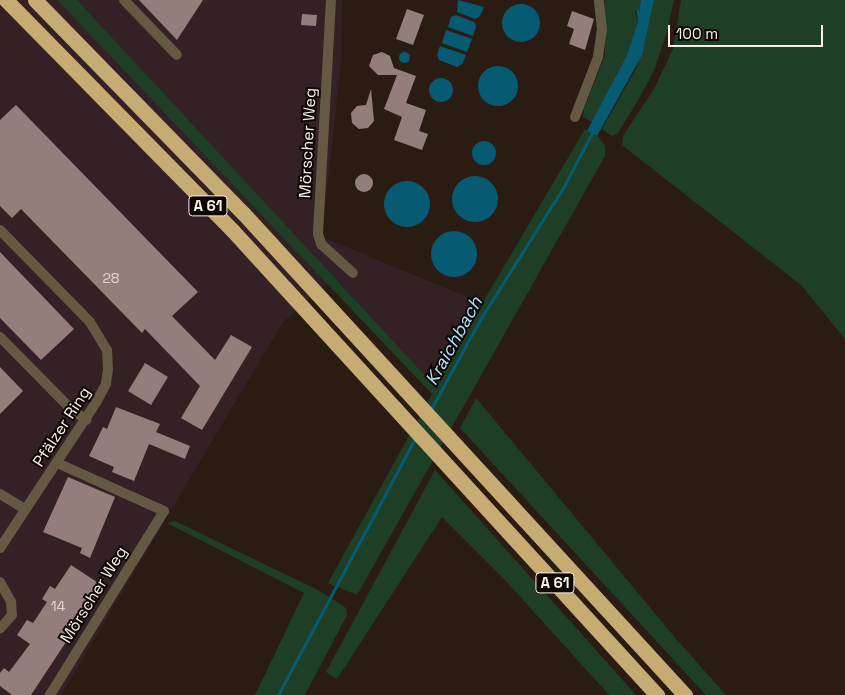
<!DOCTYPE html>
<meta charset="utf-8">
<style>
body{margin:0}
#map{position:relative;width:845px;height:695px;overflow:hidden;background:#2a1c13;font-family:"Space Grotesk",sans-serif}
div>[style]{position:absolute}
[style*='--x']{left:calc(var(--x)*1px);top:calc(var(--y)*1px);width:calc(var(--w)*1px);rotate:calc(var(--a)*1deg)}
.industrial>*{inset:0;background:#342125}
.green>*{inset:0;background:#1e3e25}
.water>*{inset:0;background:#065b72}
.round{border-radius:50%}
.stream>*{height:3px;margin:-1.5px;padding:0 1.5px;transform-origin:1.5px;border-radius:1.5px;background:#065b72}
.building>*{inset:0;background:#947e7b}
.minor>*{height:10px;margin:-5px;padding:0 5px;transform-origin:5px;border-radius:5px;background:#645a44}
.highway>*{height:15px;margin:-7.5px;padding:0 7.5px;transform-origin:7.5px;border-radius:7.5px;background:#c6ab73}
span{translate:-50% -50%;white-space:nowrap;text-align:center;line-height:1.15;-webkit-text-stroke:4px #0e0805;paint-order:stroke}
.number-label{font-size:14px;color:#e0d4ce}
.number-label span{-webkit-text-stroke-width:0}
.shield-label span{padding:1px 4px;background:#0e0805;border:1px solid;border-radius:4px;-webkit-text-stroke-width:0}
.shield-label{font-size:15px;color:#faf0e9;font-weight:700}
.street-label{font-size:16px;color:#faf0e9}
.water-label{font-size:18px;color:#ade6fc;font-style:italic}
.scale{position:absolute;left:668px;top:25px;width:155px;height:22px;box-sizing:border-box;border:2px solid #faf0e9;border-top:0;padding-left:6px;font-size:15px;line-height:18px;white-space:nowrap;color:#faf0e9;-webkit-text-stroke:4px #0e0805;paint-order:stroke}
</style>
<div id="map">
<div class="industrial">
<i style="clip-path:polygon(0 0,342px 0,341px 62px,322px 237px,482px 303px,434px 385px,334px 277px,283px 322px,61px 695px,0 695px)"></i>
</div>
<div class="green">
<i style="clip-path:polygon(57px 0,77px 0,434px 385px,585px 129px,598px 136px,605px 146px,605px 156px,357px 595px,328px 583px,432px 394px)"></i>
<i style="clip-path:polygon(605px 0,641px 0,639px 12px,637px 8px,635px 12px,638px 21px,627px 55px,592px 122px,583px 117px,584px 109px,605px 55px)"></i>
<i style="clip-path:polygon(654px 0,674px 0,667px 32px,654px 71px,640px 97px,618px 133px,612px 136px,602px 129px,637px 67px)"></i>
<i style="clip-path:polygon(681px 0,845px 0,845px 339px,801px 285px,622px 145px,623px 136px,654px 89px,673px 49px)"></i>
<i style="clip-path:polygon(476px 398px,678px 641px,726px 695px,706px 695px,460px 428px)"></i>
<i style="clip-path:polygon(435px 470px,570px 621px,636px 695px,609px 695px,505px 580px,442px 517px,337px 679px,326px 672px)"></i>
<i style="clip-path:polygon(175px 521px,320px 591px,346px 608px,347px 615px,305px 695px,255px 695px,304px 593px,167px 523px)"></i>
</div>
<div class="water">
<i style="clip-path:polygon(458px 0,484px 7px,480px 16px,475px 19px,457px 12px)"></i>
<i style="clip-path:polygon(641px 0,654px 0,642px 55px,597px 136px,587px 131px,627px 55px,638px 21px,636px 7px,639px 11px)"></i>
<i class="round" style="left:502px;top:4px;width:38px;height:38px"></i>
<i style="clip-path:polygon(456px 15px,474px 22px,476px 26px,473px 36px,448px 27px,451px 17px)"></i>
<i style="clip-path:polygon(446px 30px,472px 39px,467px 52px,442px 43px)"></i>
<i style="clip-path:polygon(440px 46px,466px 55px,462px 64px,457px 67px,439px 60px,437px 55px)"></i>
<i class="round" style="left:398.5px;top:51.5px;width:11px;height:11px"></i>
<i class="round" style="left:478px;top:66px;width:40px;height:40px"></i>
<i class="round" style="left:429px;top:78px;width:24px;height:24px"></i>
<i class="round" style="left:472px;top:141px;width:24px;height:24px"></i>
<i class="round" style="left:452px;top:176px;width:46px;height:46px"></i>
<i class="round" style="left:384px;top:181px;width:46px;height:46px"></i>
<i class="round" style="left:431px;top:231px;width:46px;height:46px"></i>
</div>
<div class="stream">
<i style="--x:430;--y:411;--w:106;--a:-61.3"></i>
<i style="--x:481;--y:318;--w:154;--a:-57.8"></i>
<i style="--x:563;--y:188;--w:64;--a:-62.2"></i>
<i style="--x:278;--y:695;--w:291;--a:-61.9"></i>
</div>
<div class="building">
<i style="clip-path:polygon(139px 0,203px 0,177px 40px)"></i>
<i style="clip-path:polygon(407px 9px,424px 15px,413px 45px,396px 39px)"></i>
<i style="clip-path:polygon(572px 11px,594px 19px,585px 50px,569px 44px,574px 29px,567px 26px)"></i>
<i style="clip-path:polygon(302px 14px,317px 15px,316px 26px,301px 25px)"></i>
<i style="clip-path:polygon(382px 52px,390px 56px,394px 68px,416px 76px,406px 103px,426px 110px,419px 131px,428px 134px,422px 150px,394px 140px,402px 117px,384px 109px,397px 75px,378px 75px,369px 66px,373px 55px)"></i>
<i style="clip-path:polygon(371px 89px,374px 121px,368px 128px,359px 129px,352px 123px,351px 113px,357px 106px,366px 105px)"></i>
<i style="clip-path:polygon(16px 105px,198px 292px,172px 316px,215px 360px,231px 335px,252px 347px,202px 430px,181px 418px,200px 386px,145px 329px,142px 333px,21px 209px,12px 218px,0 206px,0 120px)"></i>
<i class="round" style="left:355px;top:174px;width:18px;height:18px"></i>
<i style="clip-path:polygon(0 252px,74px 329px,41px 360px,0 318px)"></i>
<i style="clip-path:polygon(145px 363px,168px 377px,151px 405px,128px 391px)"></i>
<i style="clip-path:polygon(0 367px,23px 391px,0 414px)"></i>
<i style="clip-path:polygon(116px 407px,160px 424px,156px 432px,190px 446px,185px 459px,149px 444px,134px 481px,112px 472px,114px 467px,89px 456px,103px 427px,107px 429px)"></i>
<i style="clip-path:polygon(68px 477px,115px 497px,90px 558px,80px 553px,82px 548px,43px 532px)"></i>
<i style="clip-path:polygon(71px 565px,103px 586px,31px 695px,12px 695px,0 686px,0 673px,4px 668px,9px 672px,30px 644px,17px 635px,27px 620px,33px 623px,47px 602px,42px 599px,50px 586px,55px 589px)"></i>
</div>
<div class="minor">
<i style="--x:124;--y:0;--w:76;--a:46.1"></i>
<i style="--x:331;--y:0;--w:234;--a:93.2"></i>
<i style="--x:318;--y:234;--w:10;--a:73"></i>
<i style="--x:321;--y:244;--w:43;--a:42.2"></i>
<i style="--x:575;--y:117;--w:64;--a:-69"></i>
<i style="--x:598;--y:57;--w:27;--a:-82"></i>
<i style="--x:602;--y:30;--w:30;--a:-96"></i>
<i style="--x:0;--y:230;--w:129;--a:45.6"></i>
<i style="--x:90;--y:322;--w:33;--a:59"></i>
<i style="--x:107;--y:350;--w:19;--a:87"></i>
<i style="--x:108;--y:369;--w:15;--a:98"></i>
<i style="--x:106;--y:384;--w:19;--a:118"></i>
<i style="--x:97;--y:401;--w:176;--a:123.4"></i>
<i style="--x:0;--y:337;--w:101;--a:45.4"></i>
<i style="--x:71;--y:409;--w:19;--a:36"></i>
<i style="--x:0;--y:494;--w:29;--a:31"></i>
<i style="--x:0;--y:582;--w:23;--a:61"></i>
<i style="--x:11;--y:602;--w:13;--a:86"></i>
<i style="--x:12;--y:615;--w:18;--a:131"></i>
<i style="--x:50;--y:695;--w:216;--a:-58.2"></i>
<i style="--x:164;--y:511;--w:117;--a:-155.8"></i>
</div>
<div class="highway">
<i style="--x:6;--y:0;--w:324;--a:45.5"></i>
<i style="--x:233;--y:231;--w:629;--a:47.58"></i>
<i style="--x:35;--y:0;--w:298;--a:45.7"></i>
<i style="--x:243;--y:213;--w:654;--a:47.48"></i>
</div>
<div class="number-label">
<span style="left:111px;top:278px">28</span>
<span style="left:58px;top:606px">14</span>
</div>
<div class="shield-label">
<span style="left:208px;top:206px">A 61</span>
<span style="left:555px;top:583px">A 61</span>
</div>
<div class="street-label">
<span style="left:308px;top:143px;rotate:-87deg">Mörscher Weg</span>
<span style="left:62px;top:427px;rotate:-57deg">Pfälzer Ring</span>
<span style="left:94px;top:595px;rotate:-58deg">Mörscher Weg</span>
</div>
<div class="water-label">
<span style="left:454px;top:341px;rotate:-61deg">Kraichbach</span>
</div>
<div class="scale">100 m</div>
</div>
